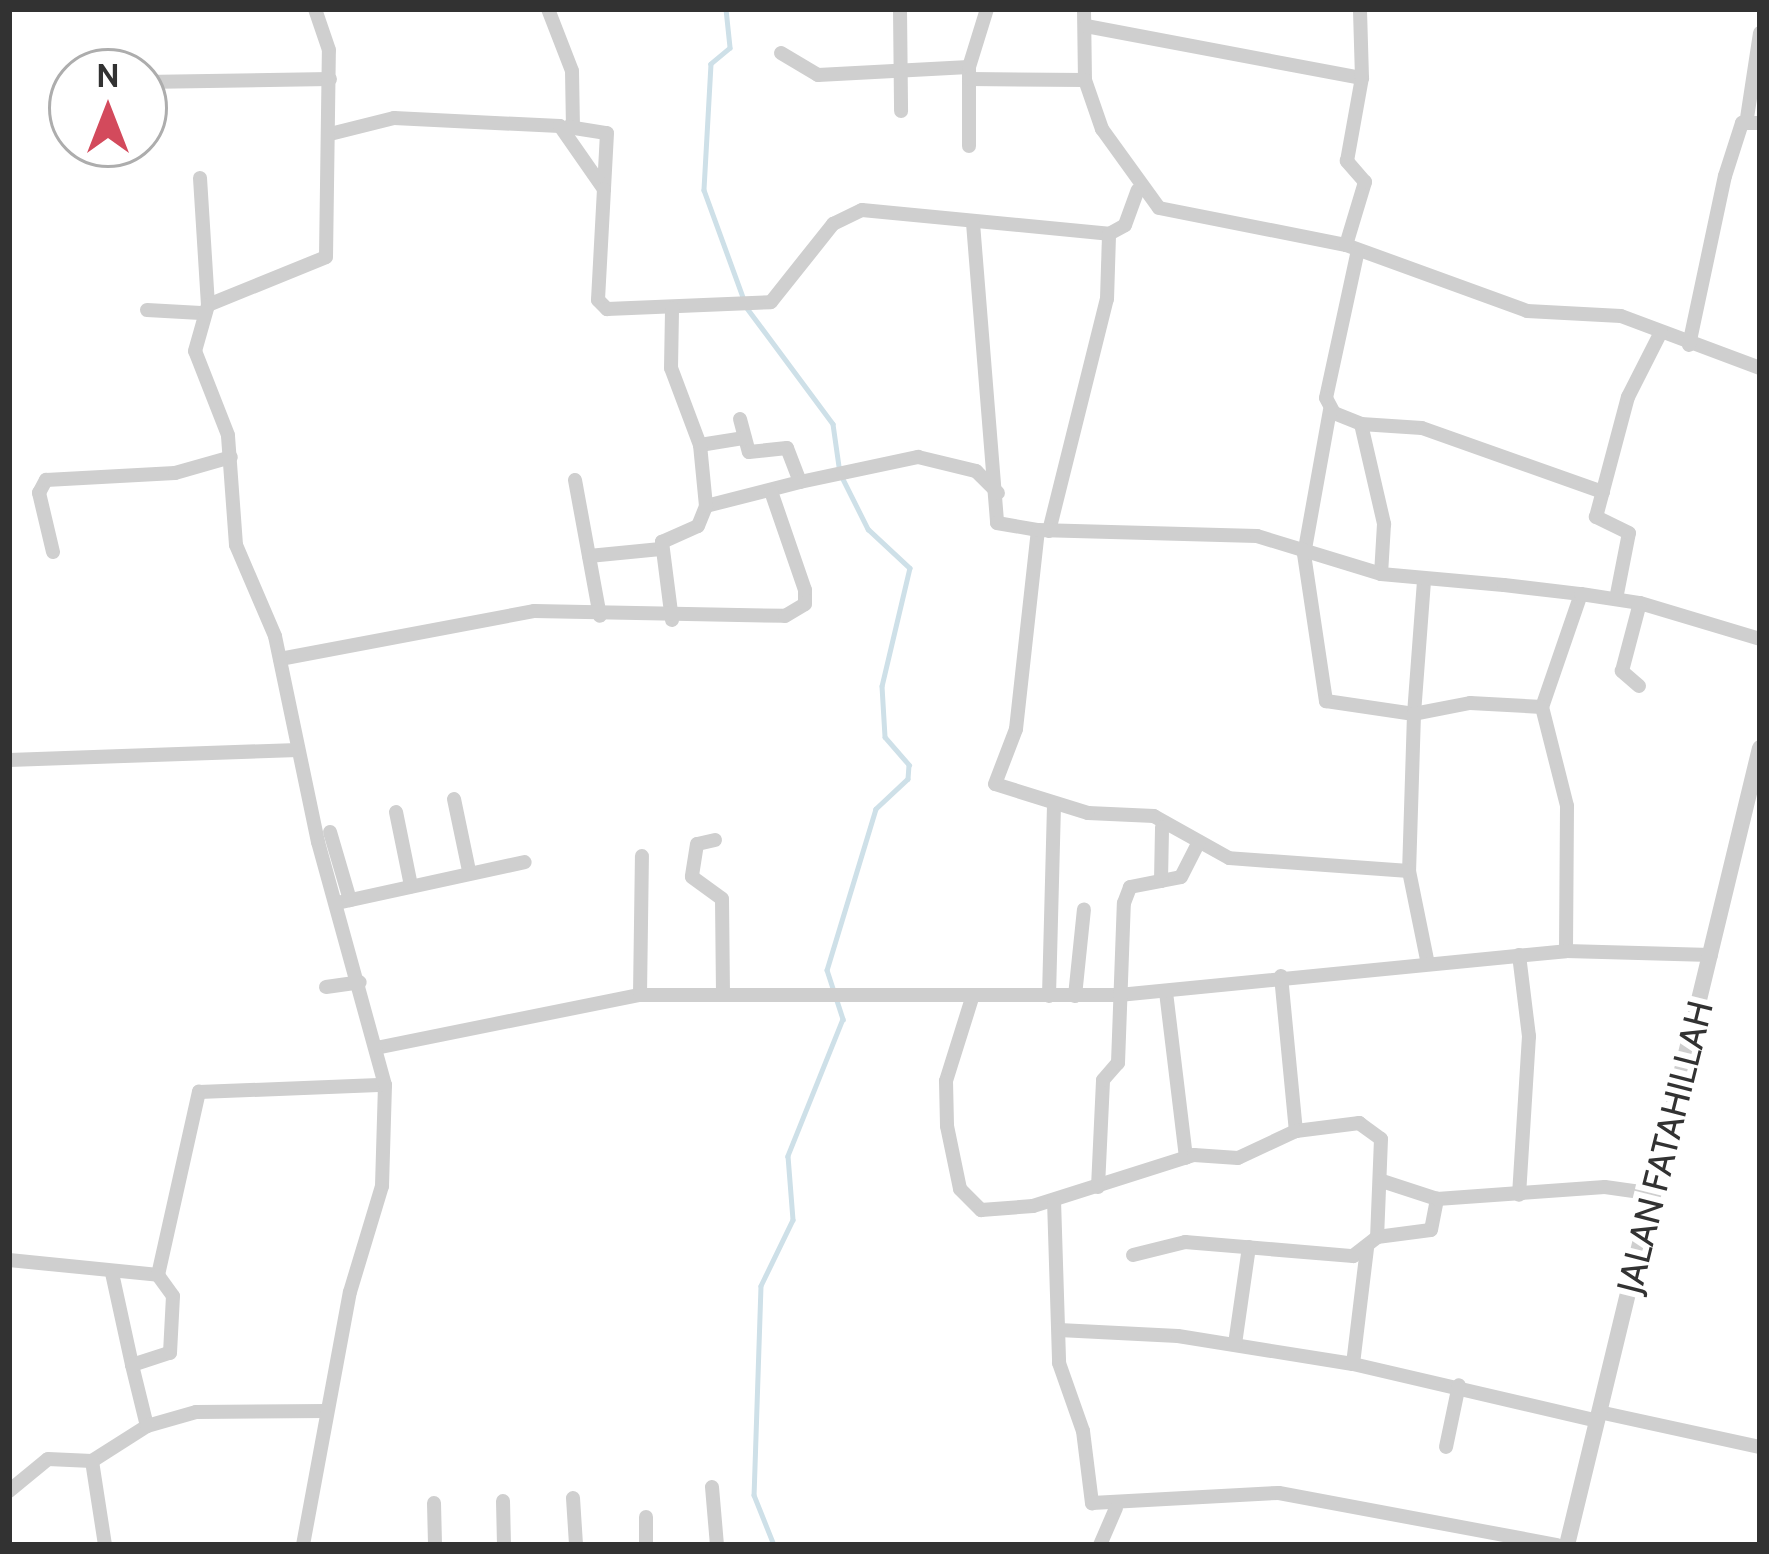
<!DOCTYPE html>
<style>
body{margin:0}
#map{position:relative;width:1769px;height:1554px;overflow:hidden;background:#fff;font-family:Cabin,sans-serif}
div>[style]{position:absolute}
[style*='--x']{left:calc(var(--x)*1px);top:calc(var(--y)*1px);width:calc(var(--w)*1px);rotate:calc(var(--a)*1deg)}
.stream>*{height:4.5px;margin:-2.25px;padding:0 2.25px;transform-origin:2.25px;border-radius:2.25px;background:#cee0e8}
.minor>*{height:14px;margin:-7px;padding:0 7px;transform-origin:7px;border-radius:7px;background:#cfcfcf}
.tertiary>*{height:16px;margin:-8px;padding:0 8px;transform-origin:8px;border-radius:8px;background:#cfcfcf}
span{translate:-50% -50%;white-space:nowrap;text-align:center;line-height:1.15;-webkit-text-stroke:12px #fff;paint-order:stroke}
.street-label{font-size:36px;color:#323232}
.frame{position:absolute;inset:0;border:12px solid #323232;pointer-events:none}
.north{position:absolute;left:48px;top:48px;width:120px;height:120px;box-sizing:border-box;background:#fff;border:3px solid #adadad;border-radius:50%;rotate:0deg;font-size:33px;font-weight:700;line-height:48px;text-align:center;color:#323232}
.north::after{content:'';display:block;margin:auto;width:42px;height:54px;background:#d34a5c;clip-path:polygon(50% 0,100% 100%,50% 72%,0 100%)}
</style>
<div id="map">
<div class="stream">
<i style="--x:726;--y:9;--w:39;--a:84"></i>
<i style="--x:730;--y:48;--w:25;--a:140"></i>
<i style="--x:711;--y:64;--w:126;--a:93.2"></i>
<i style="--x:704;--y:190;--w:114;--a:70"></i>
<i style="--x:747;--y:308;--w:144;--a:53.4"></i>
<i style="--x:833;--y:424;--w:49;--a:81.9"></i>
<i style="--x:840;--y:473;--w:63;--a:63.4"></i>
<i style="--x:868;--y:529;--w:57;--a:42.9"></i>
<i style="--x:910;--y:568;--w:121;--a:103.3"></i>
<i style="--x:882;--y:686;--w:51;--a:86.6"></i>
<i style="--x:885;--y:737;--w:37;--a:49"></i>
<i style="--x:909;--y:765;--w:14;--a:94"></i>
<i style="--x:908;--y:779;--w:44;--a:136.8"></i>
<i style="--x:876;--y:809;--w:168;--a:106.9"></i>
<i style="--x:827;--y:970;--w:52;--a:71.9"></i>
<i style="--x:843;--y:1019;--w:148;--a:111.9"></i>
<i style="--x:788;--y:1156;--w:64;--a:85.5"></i>
<i style="--x:793;--y:1220;--w:73;--a:115.9"></i>
<i style="--x:761;--y:1286;--w:209;--a:91.9"></i>
<i style="--x:754;--y:1495;--w:54;--a:68.2"></i>
</div>
<div class="minor">
<i style="--x:548;--y:9;--w:66;--a:68.8"></i>
<i style="--x:572;--y:71;--w:56;--a:89"></i>
<i style="--x:900;--y:9;--w:102;--a:89.4"></i>
<i style="--x:1084;--y:9;--w:71;--a:89.2"></i>
<i style="--x:1085;--y:80;--w:52;--a:70.9"></i>
<i style="--x:1102;--y:129;--w:97;--a:54.2"></i>
<i style="--x:1159;--y:208;--w:191;--a:11.2"></i>
<i style="--x:1346;--y:245;--w:193;--a:20"></i>
<i style="--x:1527;--y:311;--w:94;--a:3"></i>
<i style="--x:1621;--y:316;--w:148;--a:20.5"></i>
<i style="--x:1086;--y:26;--w:281;--a:10.7"></i>
<i style="--x:781;--y:53;--w:43;--a:30.7"></i>
<i style="--x:818;--y:75;--w:151;--a:-3"></i>
<i style="--x:969;--y:67;--w:79;--a:90"></i>
<i style="--x:969;--y:67;--w:61;--a:-72.8"></i>
<i style="--x:969;--y:79;--w:116;--a:0.5"></i>
<i style="--x:144;--y:82;--w:186;--a:-0.9"></i>
<i style="--x:1747;--y:118;--w:86;--a:-81.3"></i>
<i style="--x:568;--y:127;--w:39;--a:9"></i>
<i style="--x:607;--y:133;--w:56;--a:93.1"></i>
<i style="--x:330;--y:134;--w:66;--a:-14"></i>
<i style="--x:394;--y:118;--w:166;--a:2.8"></i>
<i style="--x:560;--y:126;--w:77;--a:55.1"></i>
<i style="--x:604;--y:189;--w:111;--a:93.1"></i>
<i style="--x:598;--y:300;--w:13;--a:45"></i>
<i style="--x:607;--y:309;--w:164;--a:-2.4"></i>
<i style="--x:771;--y:302;--w:100;--a:-51.5"></i>
<i style="--x:833;--y:224;--w:32;--a:-26"></i>
<i style="--x:862;--y:210;--w:248;--a:5.5"></i>
<i style="--x:200;--y:178;--w:127;--a:86.4"></i>
<i style="--x:973;--y:223;--w:301;--a:85.4"></i>
<i style="--x:997;--y:523;--w:42;--a:9.7"></i>
<i style="--x:1346;--y:245;--w:66;--a:-73.2"></i>
<i style="--x:1365;--y:182;--w:28;--a:-131"></i>
<i style="--x:1347;--y:161;--w:84;--a:-79.8"></i>
<i style="--x:1362;--y:78;--w:69;--a:-91.7"></i>
<i style="--x:1358;--y:250;--w:151;--a:102.2"></i>
<i style="--x:1326;--y:398;--w:17;--a:62"></i>
<i style="--x:1334;--y:413;--w:29;--a:22"></i>
<i style="--x:1361;--y:424;--w:103;--a:77"></i>
<i style="--x:1384;--y:524;--w:50;--a:93.4"></i>
<i style="--x:147;--y:310;--w:54;--a:3.2"></i>
<i style="--x:1689;--y:345;--w:173;--a:-78"></i>
<i style="--x:1725;--y:176;--w:56;--a:-72.2"></i>
<i style="--x:1742;--y:123;--w:18;--a:0"></i>
<i style="--x:1330;--y:410;--w:146;--a:100.2"></i>
<i style="--x:1304;--y:554;--w:149;--a:81.5"></i>
<i style="--x:1326;--y:701;--w:89;--a:8.4"></i>
<i style="--x:1414;--y:714;--w:133;--a:-85.7"></i>
<i style="--x:740;--y:419;--w:34;--a:75"></i>
<i style="--x:749;--y:452;--w:38;--a:-6"></i>
<i style="--x:787;--y:448;--w:36;--a:69"></i>
<i style="--x:800;--y:482;--w:121;--a:-12"></i>
<i style="--x:918;--y:457;--w:60;--a:13.6"></i>
<i style="--x:976;--y:471;--w:31;--a:45"></i>
<i style="--x:1361;--y:424;--w:61;--a:3.8"></i>
<i style="--x:1422;--y:428;--w:192;--a:19.5"></i>
<i style="--x:700;--y:445;--w:45;--a:-9"></i>
<i style="--x:575;--y:480;--w:138;--a:79.6"></i>
<i style="--x:706;--y:506;--w:97;--a:-14.3"></i>
<i style="--x:1049;--y:531;--w:239;--a:-76"></i>
<i style="--x:1107;--y:299;--w:65;--a:-88.2"></i>
<i style="--x:1109;--y:234;--w:18;--a:-29"></i>
<i style="--x:1125;--y:225;--w:37;--a:-70"></i>
<i style="--x:53;--y:552;--w:61;--a:-103.3"></i>
<i style="--x:39;--y:493;--w:15;--a:-62"></i>
<i style="--x:46;--y:480;--w:129;--a:-3.1"></i>
<i style="--x:175;--y:473;--w:58;--a:-15.9"></i>
<i style="--x:589;--y:556;--w:72;--a:-5.6"></i>
<i style="--x:1581;--y:594;--w:120;--a:109"></i>
<i style="--x:1542;--y:707;--w:72;--a:-176.8"></i>
<i style="--x:1470;--y:703;--w:57;--a:168.9"></i>
<i style="--x:1414;--y:714;--w:157;--a:91.8"></i>
<i style="--x:1409;--y:871;--w:180;--a:-175.9"></i>
<i style="--x:1229;--y:858;--w:86;--a:-150.8"></i>
<i style="--x:1154;--y:816;--w:66;--a:-177.4"></i>
<i style="--x:1088;--y:813;--w:97;--a:-162.7"></i>
<i style="--x:995;--y:784;--w:59;--a:-69.1"></i>
<i style="--x:1016;--y:729;--w:200;--a:-83.7"></i>
<i style="--x:1038;--y:530;--w:219;--a:1.6"></i>
<i style="--x:1257;--y:536;--w:130;--a:17"></i>
<i style="--x:1381;--y:574;--w:123;--a:5.1"></i>
<i style="--x:1504;--y:585;--w:78;--a:6.7"></i>
<i style="--x:1581;--y:594;--w:60;--a:8.7"></i>
<i style="--x:1640;--y:603;--w:125;--a:16.7"></i>
<i style="--x:1616;--y:599;--w:67;--a:-78.9"></i>
<i style="--x:1629;--y:533;--w:37;--a:-154"></i>
<i style="--x:1596;--y:517;--w:124;--a:-75.1"></i>
<i style="--x:1628;--y:397;--w:73;--a:-63.1"></i>
<i style="--x:672;--y:620;--w:79;--a:-97.3"></i>
<i style="--x:662;--y:542;--w:39;--a:-24"></i>
<i style="--x:698;--y:526;--w:22;--a:-68"></i>
<i style="--x:706;--y:506;--w:61;--a:-95.6"></i>
<i style="--x:700;--y:445;--w:82;--a:-110.6"></i>
<i style="--x:671;--y:368;--w:60;--a:-89"></i>
<i style="--x:280;--y:659;--w:258;--a:-10.7"></i>
<i style="--x:534;--y:611;--w:251;--a:1.1"></i>
<i style="--x:785;--y:616;--w:23;--a:-31"></i>
<i style="--x:805;--y:604;--w:14;--a:-90"></i>
<i style="--x:805;--y:590;--w:105;--a:-109"></i>
<i style="--x:1639;--y:686;--w:23;--a:-139"></i>
<i style="--x:1622;--y:671;--w:70;--a:-75.2"></i>
<i style="--x:1542;--y:707;--w:102;--a:75.8"></i>
<i style="--x:1567;--y:806;--w:145;--a:90.4"></i>
<i style="--x:9;--y:760;--w:289;--a:-2"></i>
<i style="--x:454;--y:799;--w:74;--a:78.2"></i>
<i style="--x:396;--y:812;--w:76;--a:78.5"></i>
<i style="--x:330;--y:832;--w:71;--a:73.6"></i>
<i style="--x:715;--y:840;--w:18;--a:167"></i>
<i style="--x:697;--y:844;--w:33;--a:99"></i>
<i style="--x:692;--y:877;--w:37;--a:36"></i>
<i style="--x:722;--y:899;--w:91;--a:89.4"></i>
<i style="--x:1409;--y:871;--w:95;--a:78.5"></i>
<i style="--x:1161;--y:881;--w:20;--a:-11"></i>
<i style="--x:1181;--y:877;--w:38;--a:-63"></i>
<i style="--x:337;--y:903;--w:192;--a:-12.3"></i>
<i style="--x:1519;--y:955;--w:82;--a:83"></i>
<i style="--x:1529;--y:1036;--w:159;--a:93.6"></i>
<i style="--x:1281;--y:976;--w:156;--a:84.5"></i>
<i style="--x:1296;--y:1131;--w:64;--a:-7.2"></i>
<i style="--x:1359;--y:1123;--w:27;--a:36"></i>
<i style="--x:1381;--y:1139;--w:98;--a:92.3"></i>
<i style="--x:326;--y:987;--w:34;--a:-8"></i>
<i style="--x:1166;--y:992;--w:167;--a:83.1"></i>
<i style="--x:640;--y:995;--w:139;--a:-89.2"></i>
<i style="--x:1049;--y:996;--w:190;--a:-88.5"></i>
<i style="--x:1075;--y:996;--w:87;--a:-84.1"></i>
<i style="--x:972;--y:998;--w:87;--a:107.4"></i>
<i style="--x:946;--y:1081;--w:45;--a:88.7"></i>
<i style="--x:947;--y:1126;--w:64;--a:78.3"></i>
<i style="--x:960;--y:1189;--w:30;--a:45"></i>
<i style="--x:981;--y:1210;--w:52;--a:-4.4"></i>
<i style="--x:1033;--y:1206;--w:169;--a:-17.6"></i>
<i style="--x:1194;--y:1155;--w:44;--a:3.9"></i>
<i style="--x:1238;--y:1158;--w:64;--a:-25"></i>
<i style="--x:376;--y:1048;--w:269;--a:-11.4"></i>
<i style="--x:640;--y:995;--w:479;--a:0"></i>
<i style="--x:1119;--y:995;--w:449;--a:-5.6"></i>
<i style="--x:1566;--y:951;--w:145;--a:1.6"></i>
<i style="--x:1382;--y:1181;--w:58;--a:18.1"></i>
<i style="--x:1098;--y:1187;--w:107;--a:-87.3"></i>
<i style="--x:1103;--y:1080;--w:23;--a:-49"></i>
<i style="--x:1118;--y:1063;--w:160;--a:-87.9"></i>
<i style="--x:1124;--y:903;--w:17;--a:-69"></i>
<i style="--x:1130;--y:887;--w:32;--a:-11"></i>
<i style="--x:1161;--y:881;--w:54;--a:-88.9"></i>
<i style="--x:1054;--y:1200;--w:163;--a:88.2"></i>
<i style="--x:1059;--y:1363;--w:72;--a:70.6"></i>
<i style="--x:1083;--y:1431;--w:73;--a:82.9"></i>
<i style="--x:1092;--y:1503;--w:187;--a:-3.1"></i>
<i style="--x:1279;--y:1493;--w:283;--a:10.6"></i>
<i style="--x:1133;--y:1255;--w:54;--a:-14"></i>
<i style="--x:1185;--y:1242;--w:169;--a:4.8"></i>
<i style="--x:1353;--y:1256;--w:31;--a:-38"></i>
<i style="--x:1377;--y:1237;--w:54;--a:-7.4"></i>
<i style="--x:1431;--y:1230;--w:32;--a:-79"></i>
<i style="--x:1437;--y:1199;--w:168;--a:-4.1"></i>
<i style="--x:1605;--y:1187;--w:50;--a:8"></i>
<i style="--x:9;--y:1260;--w:150;--a:5.7"></i>
<i style="--x:158;--y:1275;--w:188;--a:-77.4"></i>
<i style="--x:199;--y:1092;--w:186;--a:-2.2"></i>
<i style="--x:112;--y:1273;--w:94;--a:77.7"></i>
<i style="--x:1059;--y:1330;--w:119;--a:2.9"></i>
<i style="--x:1178;--y:1336;--w:177;--a:9.1"></i>
<i style="--x:1353;--y:1364;--w:251;--a:13.1"></i>
<i style="--x:1235;--y:1344;--w:98;--a:-81.8"></i>
<i style="--x:1353;--y:1364;--w:116;--a:-83.1"></i>
<i style="--x:1599;--y:1412;--w:165;--a:12.3"></i>
<i style="--x:147;--y:1426;--w:63;--a:-103.8"></i>
<i style="--x:132;--y:1365;--w:40;--a:-18"></i>
<i style="--x:170;--y:1353;--w:57;--a:-87"></i>
<i style="--x:173;--y:1296;--w:26;--a:-126"></i>
<i style="--x:1446;--y:1447;--w:63;--a:-78.2"></i>
<i style="--x:92;--y:1461;--w:65;--a:-32.5"></i>
<i style="--x:147;--y:1426;--w:51;--a:-15.9"></i>
<i style="--x:196;--y:1412;--w:131;--a:-0.4"></i>
<i style="--x:712;--y:1487;--w:58;--a:85.1"></i>
<i style="--x:9;--y:1491;--w:50;--a:-39.4"></i>
<i style="--x:48;--y:1459;--w:44;--a:2.6"></i>
<i style="--x:92;--y:1461;--w:85;--a:81.2"></i>
<i style="--x:573;--y:1498;--w:47;--a:86.3"></i>
<i style="--x:503;--y:1501;--w:44;--a:88.7"></i>
<i style="--x:434;--y:1503;--w:42;--a:88.6"></i>
<i style="--x:646;--y:1517;--w:28;--a:90"></i>
<i style="--x:303;--y:1545;--w:257;--a:-79.5"></i>
<i style="--x:350;--y:1292;--w:111;--a:-73.2"></i>
<i style="--x:382;--y:1186;--w:101;--a:-88.3"></i>
<i style="--x:385;--y:1085;--w:252;--a:-105.4"></i>
<i style="--x:318;--y:842;--w:210;--a:-101.8"></i>
<i style="--x:275;--y:636;--w:99;--a:-113.2"></i>
<i style="--x:236;--y:545;--w:110;--a:-94.2"></i>
<i style="--x:228;--y:435;--w:90;--a:-111.4"></i>
<i style="--x:195;--y:351;--w:48;--a:-74.2"></i>
<i style="--x:208;--y:305;--w:127;--a:-22.1"></i>
<i style="--x:326;--y:257;--w:207;--a:-89.2"></i>
<i style="--x:329;--y:50;--w:43;--a:-108.9"></i>
<i style="--x:1100;--y:1545;--w:40;--a:-66.6"></i>
</div>
<div class="tertiary">
<i style="--x:1567;--y:1545;--w:820;--a:-76.39"></i>
</div>
<div class="street-label">
<span style="left:1665px;top:1147px;rotate:-76deg">JALAN FATAHILLAH</span>
</div>
<div class="frame"></div>
<div class="north">N</div>
</div>
